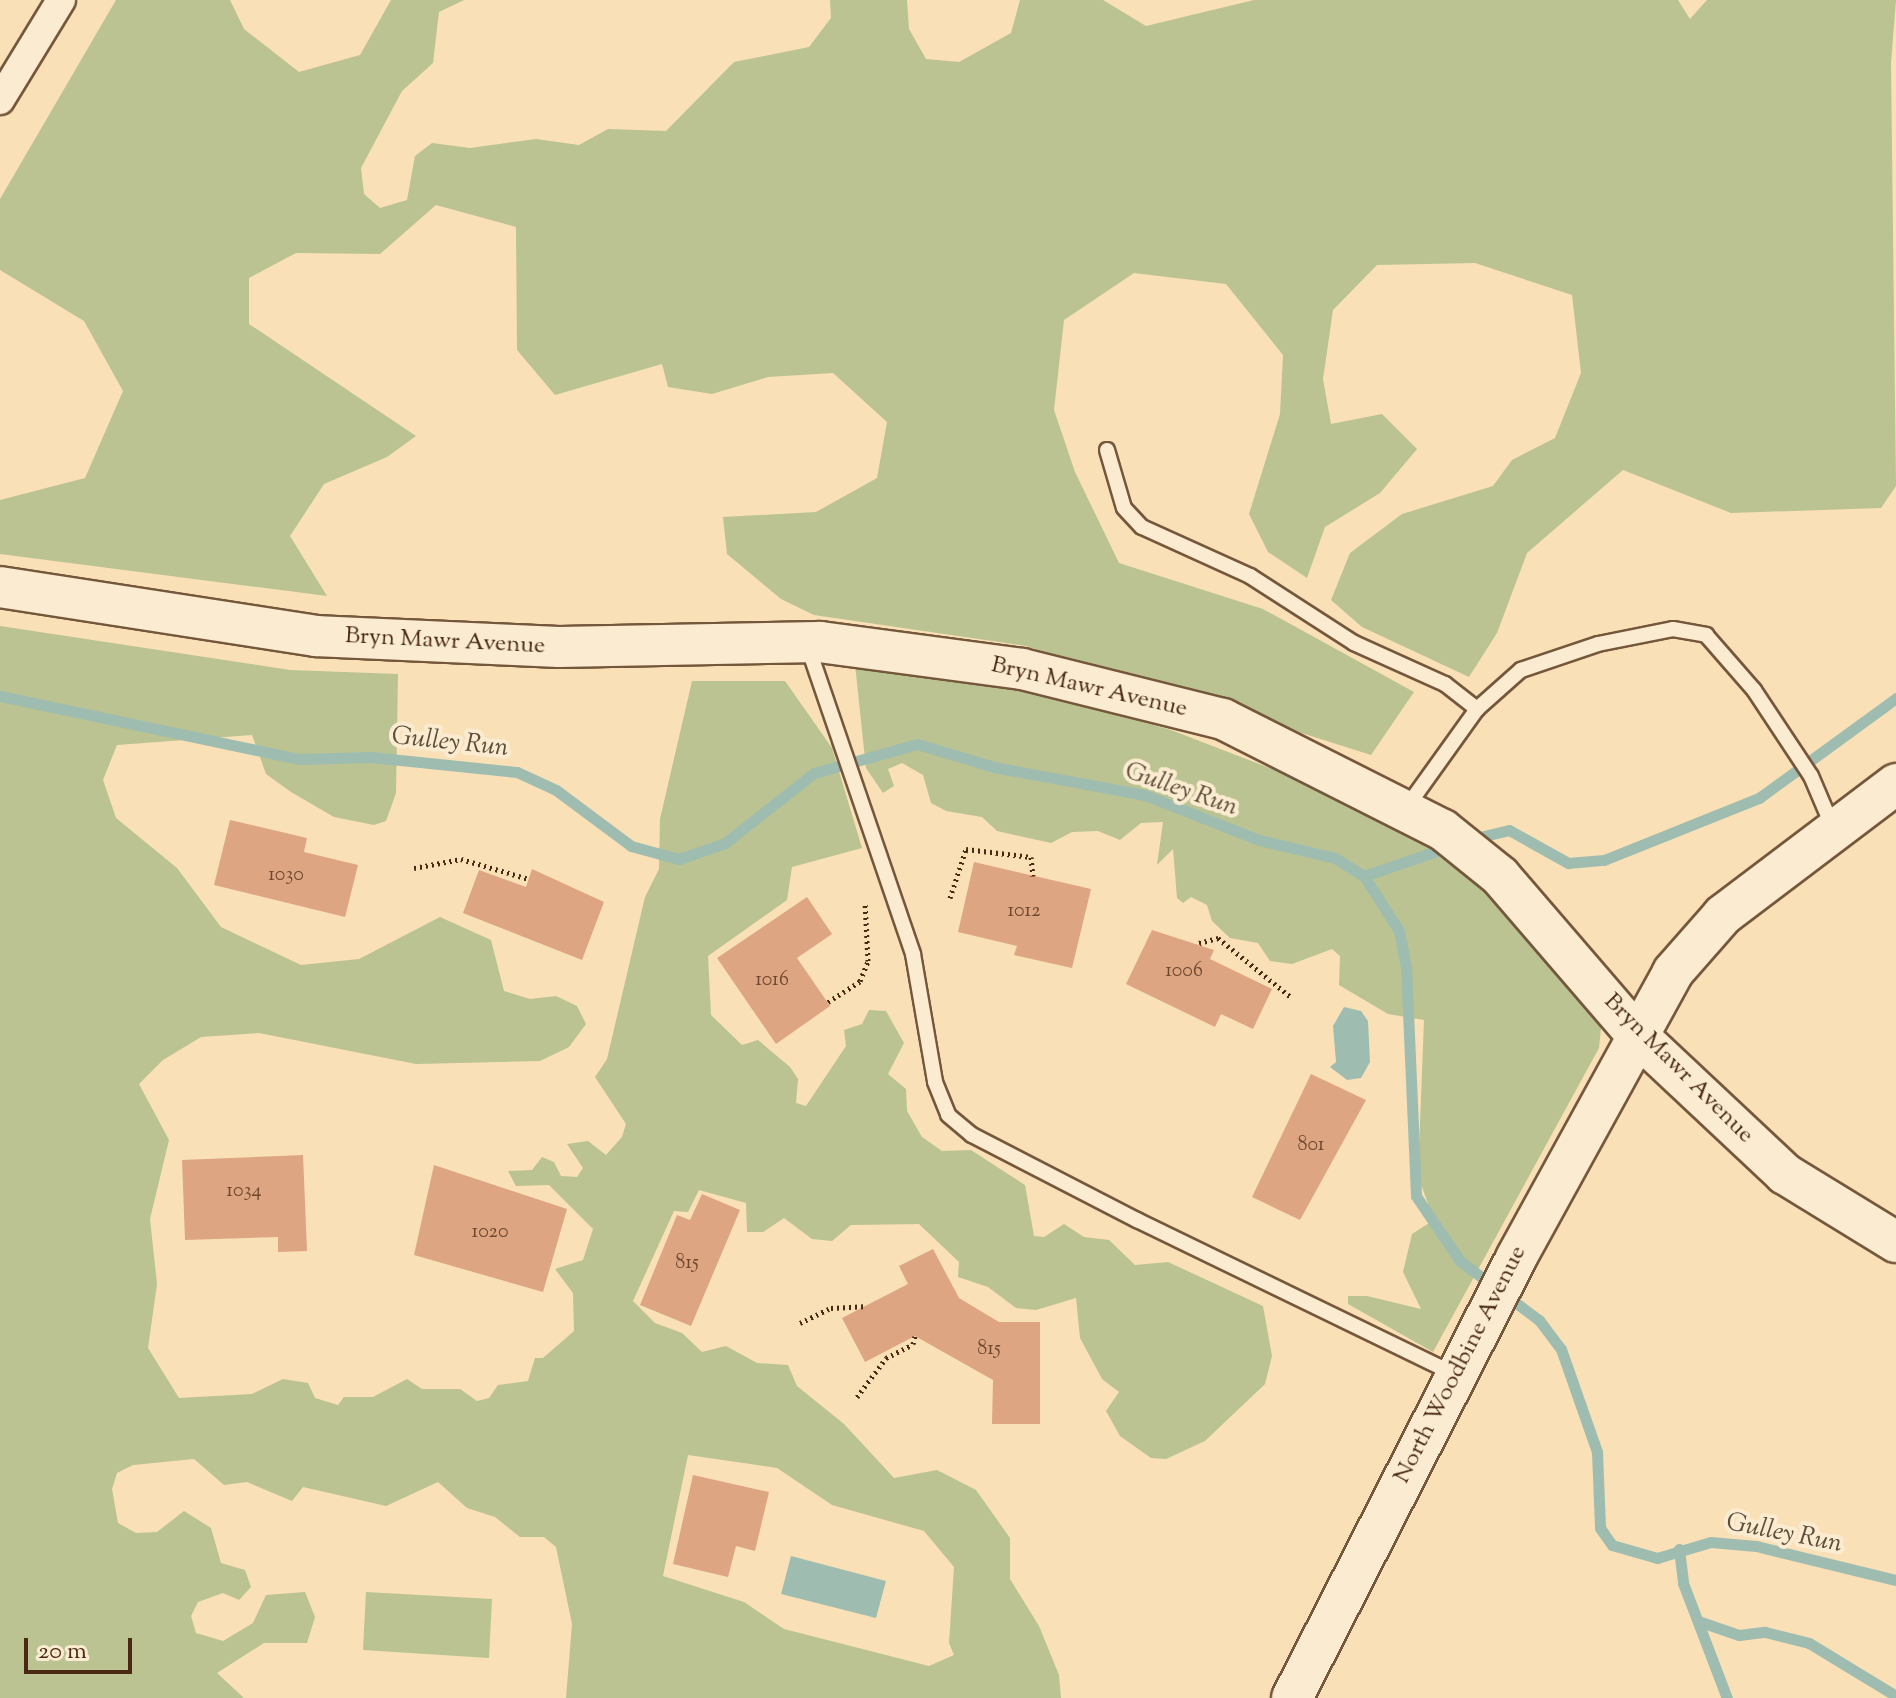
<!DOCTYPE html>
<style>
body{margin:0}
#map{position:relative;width:1896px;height:1698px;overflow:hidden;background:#f9e0b7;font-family:"Sorts Mill Goudy",serif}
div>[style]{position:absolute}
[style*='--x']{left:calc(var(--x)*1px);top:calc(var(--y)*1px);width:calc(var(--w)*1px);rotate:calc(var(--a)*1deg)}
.green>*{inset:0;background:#bac391}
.water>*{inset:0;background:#9ebdb0}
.stream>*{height:11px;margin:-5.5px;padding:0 5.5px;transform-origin:5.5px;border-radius:5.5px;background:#9ebdb0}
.building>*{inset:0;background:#dea582}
.path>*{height:5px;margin-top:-2.5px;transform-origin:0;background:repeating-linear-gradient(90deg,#492912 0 2px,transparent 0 6px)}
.roads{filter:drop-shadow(2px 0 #75573b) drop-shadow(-2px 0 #75573b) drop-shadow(0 2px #75573b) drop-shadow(0 -2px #75573b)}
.lane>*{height:14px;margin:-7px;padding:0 7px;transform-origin:7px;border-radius:7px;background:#fbebd0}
.street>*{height:28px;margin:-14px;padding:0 14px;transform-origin:14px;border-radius:14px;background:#fbebd0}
.secondary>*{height:40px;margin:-20px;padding:0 20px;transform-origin:20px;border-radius:20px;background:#fbebd0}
span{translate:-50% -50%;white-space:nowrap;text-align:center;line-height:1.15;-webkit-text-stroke:8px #fbebd0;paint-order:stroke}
.number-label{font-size:20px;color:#6e482e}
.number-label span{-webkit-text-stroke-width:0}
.street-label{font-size:24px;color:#492912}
.water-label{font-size:26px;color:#5e4e3a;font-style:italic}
.scale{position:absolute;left:24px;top:1638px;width:108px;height:36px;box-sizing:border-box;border:4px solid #492912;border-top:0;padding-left:10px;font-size:24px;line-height:28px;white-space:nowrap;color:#492912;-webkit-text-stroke:6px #fbebd0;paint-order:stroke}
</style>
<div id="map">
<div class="green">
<i style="clip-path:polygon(116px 0,230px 0,244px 29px,299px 72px,360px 55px,391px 0,464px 0,439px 12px,433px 63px,402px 91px,361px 168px,364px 194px,380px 208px,407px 200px,415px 156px,432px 143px,470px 148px,536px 139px,579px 145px,608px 129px,666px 131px,734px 62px,809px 47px,831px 18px,830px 0,907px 0,909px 29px,926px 59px,959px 62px,1011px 33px,1020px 0,1103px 0,1146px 26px,1254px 0,1678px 0,1690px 19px,1707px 0,1896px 0,1891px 63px,1896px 486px,1881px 508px,1731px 513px,1623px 470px,1527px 553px,1497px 633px,1469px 677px,1362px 627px,1331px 600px,1350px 553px,1402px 514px,1493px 486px,1512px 460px,1555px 438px,1581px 373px,1572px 295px,1475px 263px,1377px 265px,1333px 310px,1323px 379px,1331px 424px,1382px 414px,1417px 449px,1380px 493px,1325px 527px,1307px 578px,1268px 552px,1249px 514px,1280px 414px,1283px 355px,1226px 284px,1134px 273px,1064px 320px,1054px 410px,1075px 472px,1119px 563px,1263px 609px,1414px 692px,1371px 755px,1026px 646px,814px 615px,781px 599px,727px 554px,723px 517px,816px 512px,877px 478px,887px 422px,833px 373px,768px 377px,712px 394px,668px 387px,662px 364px,555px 395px,517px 350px,516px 227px,436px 205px,380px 254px,296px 253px,249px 278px,249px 324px,416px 436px,387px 457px,324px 484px,290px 536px,327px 596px,0 554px,0 500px,85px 478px,123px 391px,84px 321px,0 270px,0 199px)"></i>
<i style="clip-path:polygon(evenodd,0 626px,290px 670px,398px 674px,396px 793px,386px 821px,374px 825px,334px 817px,291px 792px,266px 774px,252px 735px,117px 745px,103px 780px,116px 818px,177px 868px,221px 927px,301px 965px,359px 959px,440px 917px,491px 940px,504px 991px,530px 999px,556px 996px,577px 1006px,586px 1024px,569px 1047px,540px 1061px,416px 1064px,259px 1033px,201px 1037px,163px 1060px,139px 1084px,169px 1140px,150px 1219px,157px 1284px,148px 1348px,179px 1398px,252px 1394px,283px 1379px,308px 1383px,315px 1398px,338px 1405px,344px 1397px,373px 1397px,407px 1379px,422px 1389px,460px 1389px,477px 1401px,489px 1398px,498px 1385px,528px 1381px,535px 1358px,543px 1358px,574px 1331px,573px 1293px,555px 1269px,583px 1260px,593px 1229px,549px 1185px,516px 1186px,508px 1171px,532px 1170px,542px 1157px,554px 1162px,561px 1176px,577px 1177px,583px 1168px,567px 1144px,588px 1141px,606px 1155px,622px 1137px,626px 1124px,595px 1077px,607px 1059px,645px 897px,659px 869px,660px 819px,692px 681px,785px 681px,832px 748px,862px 848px,792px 867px,787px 900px,708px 956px,711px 1015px,742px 1045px,758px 1040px,790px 1067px,798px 1079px,796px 1103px,806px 1106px,846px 1046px,844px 1030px,862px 1024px,869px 1010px,886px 1011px,904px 1043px,888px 1074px,906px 1089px,907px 1111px,922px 1137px,942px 1151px,971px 1150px,1025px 1185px,1034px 1236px,1044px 1237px,1064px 1224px,1084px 1237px,1109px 1240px,1135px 1265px,1168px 1262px,1263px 1306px,1272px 1356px,1265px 1384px,1205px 1441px,1166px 1459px,1151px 1458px,1120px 1436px,1106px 1411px,1119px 1392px,1102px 1379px,1080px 1338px,1076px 1298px,1036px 1310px,1016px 1308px,988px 1287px,958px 1277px,959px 1262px,919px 1224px,851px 1225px,832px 1241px,812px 1239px,784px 1218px,763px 1232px,747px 1232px,746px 1203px,699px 1190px,688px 1212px,674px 1211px,633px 1301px,655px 1323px,682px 1333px,702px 1352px,726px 1346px,757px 1363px,788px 1365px,797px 1386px,844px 1424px,894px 1478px,937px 1470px,976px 1490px,1010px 1538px,1010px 1579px,1039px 1626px,1059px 1675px,1061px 1698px,566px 1698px,572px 1624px,556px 1547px,544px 1537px,520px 1537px,495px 1517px,467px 1508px,438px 1482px,386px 1506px,303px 1487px,292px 1501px,247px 1482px,224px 1485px,194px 1459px,133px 1465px,117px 1473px,112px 1489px,118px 1523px,136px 1533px,157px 1532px,184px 1511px,211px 1528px,221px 1563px,245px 1570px,251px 1587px,239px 1600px,223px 1593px,198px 1602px,191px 1616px,196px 1633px,223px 1641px,253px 1623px,266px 1595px,305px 1592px,315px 1617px,307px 1643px,264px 1643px,217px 1673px,244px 1698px,0 1698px,0 626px,688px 1455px,777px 1468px,832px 1505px,924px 1531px,954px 1567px,949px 1643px,954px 1655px,929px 1666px,784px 1629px,744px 1602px,663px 1576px,688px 1455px)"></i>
<i style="clip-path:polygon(854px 655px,1021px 688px,1171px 730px,1306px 782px,1421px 842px,1505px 907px,1602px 1018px,1599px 1048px,1433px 1352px,1348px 1304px,1348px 1296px,1367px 1296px,1421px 1309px,1403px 1272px,1412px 1234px,1434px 1220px,1418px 1176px,1424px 1020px,1388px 1014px,1339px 985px,1340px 956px,1332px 949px,1292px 964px,1270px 961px,1258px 943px,1230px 938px,1212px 921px,1207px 905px,1191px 897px,1183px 903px,1177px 898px,1173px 849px,1157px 865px,1163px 822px,1141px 823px,1120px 840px,1098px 831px,1072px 832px,1051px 843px,997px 831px,982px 817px,946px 811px,931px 803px,923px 775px,902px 763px,888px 769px,894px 786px,883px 793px,866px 768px)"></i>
<i style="clip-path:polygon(366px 1592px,492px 1599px,489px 1658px,363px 1650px)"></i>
</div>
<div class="water">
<i style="clip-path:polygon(1344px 1007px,1361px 1011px,1368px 1021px,1370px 1062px,1361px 1078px,1347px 1080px,1330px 1067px,1336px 1062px,1333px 1026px)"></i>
<i style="clip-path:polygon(791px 1556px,886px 1581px,876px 1618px,781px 1594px)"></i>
</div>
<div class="stream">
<i style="--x:0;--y:696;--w:305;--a:11.9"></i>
<i style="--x:298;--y:759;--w:73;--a:-1.6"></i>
<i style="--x:371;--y:757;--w:147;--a:5.9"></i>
<i style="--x:517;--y:772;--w:43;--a:24.8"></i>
<i style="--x:556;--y:790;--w:94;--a:36.7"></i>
<i style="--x:631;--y:846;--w:50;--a:15.2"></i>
<i style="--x:679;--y:859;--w:49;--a:-19.2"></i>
<i style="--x:725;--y:843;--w:113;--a:-38.2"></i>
<i style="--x:814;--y:773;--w:107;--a:-15.7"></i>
<i style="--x:917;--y:744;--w:80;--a:16.6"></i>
<i style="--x:994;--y:767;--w:154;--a:10.5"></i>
<i style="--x:1145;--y:795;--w:123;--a:21.5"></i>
<i style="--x:1259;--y:840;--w:78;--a:13.3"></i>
<i style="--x:1335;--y:858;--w:34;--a:32"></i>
<i style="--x:1364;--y:876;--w:65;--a:57.5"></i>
<i style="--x:1399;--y:931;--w:36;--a:79"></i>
<i style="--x:1406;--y:966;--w:230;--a:87.5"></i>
<i style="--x:1416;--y:1196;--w:78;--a:55.9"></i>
<i style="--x:1460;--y:1261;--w:99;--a:36.8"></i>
<i style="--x:1539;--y:1320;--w:36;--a:53"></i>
<i style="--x:1561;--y:1349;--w:109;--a:70.7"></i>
<i style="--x:1597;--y:1452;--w:76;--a:87.7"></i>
<i style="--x:1600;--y:1528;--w:21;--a:55"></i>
<i style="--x:1612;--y:1545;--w:47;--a:16.1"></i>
<i style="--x:1657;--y:1558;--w:56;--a:-16.5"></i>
<i style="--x:1711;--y:1542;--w:45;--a:5.1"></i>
<i style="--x:1756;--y:1546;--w:144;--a:13.7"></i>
<i style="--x:1467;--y:840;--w:43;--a:-13.4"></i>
<i style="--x:1509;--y:830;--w:68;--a:29.2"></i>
<i style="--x:1568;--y:863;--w:36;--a:-5"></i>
<i style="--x:1604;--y:860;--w:167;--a:-21.8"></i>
<i style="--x:1759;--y:798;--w:170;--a:-36.1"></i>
<i style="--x:1364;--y:876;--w:92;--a:-19"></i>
<i style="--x:1679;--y:1549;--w:34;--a:83"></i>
<i style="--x:1683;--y:1583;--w:123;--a:69.1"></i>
<i style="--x:1698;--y:1621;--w:43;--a:18.9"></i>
<i style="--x:1739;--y:1635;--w:26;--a:-7"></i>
<i style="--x:1765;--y:1632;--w:45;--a:14"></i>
<i style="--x:1809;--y:1643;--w:102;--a:31.3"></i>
</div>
<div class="building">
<i style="clip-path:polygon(230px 820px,307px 838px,304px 852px,358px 865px,345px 917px,214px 885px)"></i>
<i style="clip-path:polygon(974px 862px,1091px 889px,1072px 968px,1014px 955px,1017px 946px,958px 932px)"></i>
<i style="clip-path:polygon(532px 869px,604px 902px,582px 960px,463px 913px,479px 870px,526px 887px)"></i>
<i style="clip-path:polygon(807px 897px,832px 934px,797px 958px,830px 1006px,776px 1044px,717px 958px)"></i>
<i style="clip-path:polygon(1152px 930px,1214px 950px,1210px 959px,1272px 989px,1253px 1029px,1221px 1014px,1215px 1027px,1126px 984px)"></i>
<i style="clip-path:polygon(1311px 1074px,1366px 1100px,1300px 1220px,1252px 1197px)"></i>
<i style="clip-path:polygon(303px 1155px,307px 1251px,278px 1252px,278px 1237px,185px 1240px,182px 1160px)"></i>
<i style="clip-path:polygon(434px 1165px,567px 1209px,543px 1292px,414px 1255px)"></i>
<i style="clip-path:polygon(702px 1194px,740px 1210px,691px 1326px,640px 1305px,677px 1215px,690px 1220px)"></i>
<i style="clip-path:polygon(933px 1249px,959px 1298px,999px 1322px,1040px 1322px,1040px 1424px,992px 1424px,993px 1380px,915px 1336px,865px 1362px,842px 1318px,908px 1284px,899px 1266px)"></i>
<i style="clip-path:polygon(693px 1475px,769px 1492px,755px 1551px,736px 1546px,728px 1577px,673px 1564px)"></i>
</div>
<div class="path">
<i style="--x:414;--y:868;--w:48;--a:-10.8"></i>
<i style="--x:461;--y:859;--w:71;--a:16.4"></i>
<i style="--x:950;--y:898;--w:52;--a:-71.9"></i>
<i style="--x:966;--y:849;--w:65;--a:7"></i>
<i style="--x:1031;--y:857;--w:19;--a:84"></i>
<i style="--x:1199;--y:943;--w:20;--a:-15"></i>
<i style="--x:1218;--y:938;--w:95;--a:39"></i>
<i style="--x:828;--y:1002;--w:38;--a:-33"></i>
<i style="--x:860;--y:981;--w:22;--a:-68"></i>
<i style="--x:868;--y:961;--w:59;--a:-92.9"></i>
<i style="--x:800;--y:1323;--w:34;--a:-26"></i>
<i style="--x:831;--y:1308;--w:33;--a:-3"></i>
<i style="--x:857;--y:1397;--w:49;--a:-53.4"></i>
<i style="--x:886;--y:1358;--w:30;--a:-27"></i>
<i style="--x:913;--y:1344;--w:8;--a:-76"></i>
</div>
<div class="roads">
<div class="lane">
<i style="--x:1107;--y:450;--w:60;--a:73.7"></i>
<i style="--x:1124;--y:508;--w:26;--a:47"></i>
<i style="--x:1142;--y:527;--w:119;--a:24.4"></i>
<i style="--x:1250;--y:576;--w:124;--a:32.8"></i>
<i style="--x:1354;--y:643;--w:100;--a:24.3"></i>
<i style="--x:1445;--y:684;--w:41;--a:38"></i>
<i style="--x:1477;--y:709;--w:122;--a:125.6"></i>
<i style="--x:808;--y:647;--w:324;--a:71.1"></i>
<i style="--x:913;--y:954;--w:130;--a:80.2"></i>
<i style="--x:935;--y:1082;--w:35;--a:68"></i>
<i style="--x:948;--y:1115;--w:31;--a:40"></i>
<i style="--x:972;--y:1135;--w:186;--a:27.3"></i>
<i style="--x:1137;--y:1220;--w:352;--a:25.9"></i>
<i style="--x:1477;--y:709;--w:59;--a:-41.6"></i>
<i style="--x:1521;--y:670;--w:81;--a:-18.7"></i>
<i style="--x:1598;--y:644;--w:76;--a:-11.3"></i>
<i style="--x:1673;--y:629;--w:34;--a:10"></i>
<i style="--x:1706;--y:635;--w:73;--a:48.9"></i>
<i style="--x:1754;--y:690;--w:103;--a:56.5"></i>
<i style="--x:1811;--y:776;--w:59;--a:66.9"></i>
</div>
<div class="street">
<i style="--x:0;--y:100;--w:117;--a:-58.6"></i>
</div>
<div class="secondary">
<i style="--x:0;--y:587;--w:319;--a:8.8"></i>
<i style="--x:315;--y:636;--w:244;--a:2.6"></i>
<i style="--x:559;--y:647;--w:261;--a:-1.1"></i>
<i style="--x:820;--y:642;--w:204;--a:7.6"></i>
<i style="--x:1022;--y:669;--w:207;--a:14"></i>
<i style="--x:1223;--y:719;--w:246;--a:26.8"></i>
<i style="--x:1443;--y:830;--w:73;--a:38.9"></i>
<i style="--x:1500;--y:876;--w:210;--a:49.3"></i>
<i style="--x:1637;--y:1035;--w:203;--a:43.2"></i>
<i style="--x:1785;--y:1174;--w:130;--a:31.5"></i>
<i style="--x:1292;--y:1698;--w:494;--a:-63"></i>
<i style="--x:1516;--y:1258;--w:326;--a:-61.2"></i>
<i style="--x:1673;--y:972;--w:76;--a:-48.7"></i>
<i style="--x:1723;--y:915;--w:217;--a:-37.1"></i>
</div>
</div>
<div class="number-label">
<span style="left:286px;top:875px">1030</span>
<span style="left:1024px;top:911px">1012</span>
<span style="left:1184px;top:971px">1006</span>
<span style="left:772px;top:980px">1016</span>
<span style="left:1311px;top:1145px">801</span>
<span style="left:244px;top:1191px">1034</span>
<span style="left:490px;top:1232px">1020</span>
<span style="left:687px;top:1263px">815</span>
<span style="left:989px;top:1349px">815</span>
</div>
<div class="street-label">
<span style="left:445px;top:642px;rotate:3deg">Bryn Mawr Avenue</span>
<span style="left:1089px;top:688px;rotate:13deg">Bryn Mawr Avenue</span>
<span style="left:1678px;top:1069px;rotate:45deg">Bryn Mawr Avenue</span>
<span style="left:1461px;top:1365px;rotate:-63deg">North Woodbine Avenue</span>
</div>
<div class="water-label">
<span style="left:450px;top:743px;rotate:6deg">Gulley Run</span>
<span style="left:1181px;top:790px;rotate:19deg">Gulley Run</span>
<span style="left:1784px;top:1534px;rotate:11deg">Gulley Run</span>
</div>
<div class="scale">20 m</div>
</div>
